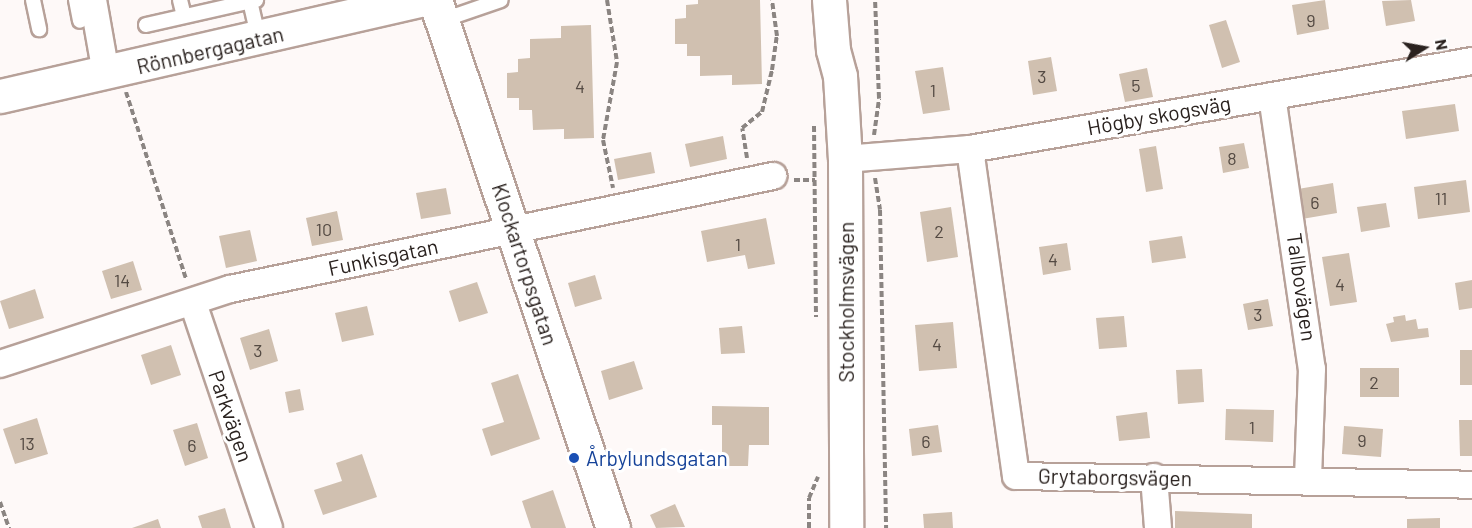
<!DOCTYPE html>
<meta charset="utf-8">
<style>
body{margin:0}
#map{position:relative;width:1472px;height:528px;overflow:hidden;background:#fef9f8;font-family:Barlow,sans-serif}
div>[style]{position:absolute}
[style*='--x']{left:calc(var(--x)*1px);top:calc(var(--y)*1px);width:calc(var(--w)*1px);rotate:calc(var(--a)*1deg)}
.building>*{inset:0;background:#d0c0b0}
.path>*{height:4px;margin-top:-2px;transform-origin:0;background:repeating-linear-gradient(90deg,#8b8582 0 6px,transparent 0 9px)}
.roads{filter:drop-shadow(2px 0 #b7a199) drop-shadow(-2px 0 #b7a199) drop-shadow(0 2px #b7a199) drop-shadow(0 -2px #b7a199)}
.lane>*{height:14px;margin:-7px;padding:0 7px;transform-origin:7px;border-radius:7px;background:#fff}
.street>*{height:26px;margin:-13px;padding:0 13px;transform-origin:13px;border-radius:13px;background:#fff}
.secondary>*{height:33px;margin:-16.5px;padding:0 16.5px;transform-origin:16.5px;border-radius:16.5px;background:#fff}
.dots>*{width:16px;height:16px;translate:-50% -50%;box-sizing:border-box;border:3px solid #fff;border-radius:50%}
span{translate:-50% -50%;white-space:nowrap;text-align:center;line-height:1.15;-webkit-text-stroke:6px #fff;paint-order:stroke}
.number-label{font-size:18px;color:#544a43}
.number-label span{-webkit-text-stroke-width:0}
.street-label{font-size:21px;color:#2a221f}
.transit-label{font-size:21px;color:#164399}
.left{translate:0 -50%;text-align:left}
.north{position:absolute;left:1394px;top:18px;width:60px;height:60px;-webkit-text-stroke:4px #fff;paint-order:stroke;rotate:79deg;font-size:16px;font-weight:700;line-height:24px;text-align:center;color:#2a221f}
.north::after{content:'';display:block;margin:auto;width:21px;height:27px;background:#2a221f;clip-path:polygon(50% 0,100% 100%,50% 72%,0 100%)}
</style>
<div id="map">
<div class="building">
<i style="clip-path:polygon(698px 0,760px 0,762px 84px,732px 85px,732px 75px,700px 76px,700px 56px,687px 56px,687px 44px,675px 44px,675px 19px,686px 18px,686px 5px,698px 4px)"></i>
<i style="clip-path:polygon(1325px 0,1329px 29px,1297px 35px,1292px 5px)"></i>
<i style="clip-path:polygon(1411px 0,1415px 21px,1386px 26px,1382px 1px)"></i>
<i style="clip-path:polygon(1226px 20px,1240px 62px,1222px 68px,1209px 25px)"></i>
<i style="clip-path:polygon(591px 25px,594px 138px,564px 139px,564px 129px,533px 130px,532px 110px,519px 110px,519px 98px,507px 98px,507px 73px,518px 72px,518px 59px,530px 58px,530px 39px,561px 38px,561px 26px)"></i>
<i style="clip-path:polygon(1051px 57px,1057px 91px,1033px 95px,1028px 61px)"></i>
<i style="clip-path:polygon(943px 67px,950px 110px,923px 114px,915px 71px)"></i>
<i style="clip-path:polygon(1147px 68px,1153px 97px,1125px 102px,1119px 74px)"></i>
<i style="clip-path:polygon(1455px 104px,1459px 131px,1406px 139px,1402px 111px)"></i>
<i style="clip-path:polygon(723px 136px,727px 159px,690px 167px,685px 144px)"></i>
<i style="clip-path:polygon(1244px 143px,1249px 168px,1223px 173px,1219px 147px)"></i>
<i style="clip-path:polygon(1156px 146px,1163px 189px,1146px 192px,1139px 149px)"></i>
<i style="clip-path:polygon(651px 152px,655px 173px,618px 180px,614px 159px)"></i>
<i style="clip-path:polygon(1466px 180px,1470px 212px,1418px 219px,1414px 187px)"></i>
<i style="clip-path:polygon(1333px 183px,1337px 213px,1302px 219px,1298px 189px)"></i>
<i style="clip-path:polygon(446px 188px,451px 214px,421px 219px,416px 193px)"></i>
<i style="clip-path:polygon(1386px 203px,1390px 227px,1361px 232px,1357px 207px)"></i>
<i style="clip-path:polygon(951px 207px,958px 257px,927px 262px,920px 212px)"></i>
<i style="clip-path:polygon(337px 211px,343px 240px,312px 246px,306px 218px)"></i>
<i style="clip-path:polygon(766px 218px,775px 264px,748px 269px,745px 255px,707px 262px,701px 231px)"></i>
<i style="clip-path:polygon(250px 230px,257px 261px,226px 268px,219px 236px)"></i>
<i style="clip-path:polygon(1182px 236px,1186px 258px,1152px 263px,1149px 241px)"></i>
<i style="clip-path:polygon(1067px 243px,1071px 270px,1043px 275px,1039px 247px)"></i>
<i style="clip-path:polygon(1349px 253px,1357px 302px,1330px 306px,1322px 257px)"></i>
<i style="clip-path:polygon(133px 261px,142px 290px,111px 299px,102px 271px)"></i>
<i style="clip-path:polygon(595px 275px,602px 299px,575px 307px,568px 283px)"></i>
<i style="clip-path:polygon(1472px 280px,1472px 308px,1459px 310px,1455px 283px)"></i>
<i style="clip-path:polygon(477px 282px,488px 313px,459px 322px,449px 291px)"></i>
<i style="clip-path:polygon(35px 289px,44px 318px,9px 329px,0 301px)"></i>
<i style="clip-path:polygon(1268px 299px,1273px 326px,1248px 330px,1243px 304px)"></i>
<i style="clip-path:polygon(367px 306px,374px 335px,342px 342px,335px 313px)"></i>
<i style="clip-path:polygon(1405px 315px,1406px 321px,1416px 319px,1418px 329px,1428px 328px,1429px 337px,1391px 342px,1386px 324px,1394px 322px,1393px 317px)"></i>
<i style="clip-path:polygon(1124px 316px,1127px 347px,1099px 349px,1096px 318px)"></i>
<i style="clip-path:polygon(953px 322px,957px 368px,919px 371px,915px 325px)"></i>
<i style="clip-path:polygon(742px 326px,745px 353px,721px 354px,719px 328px)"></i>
<i style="clip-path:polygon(269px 329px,278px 361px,250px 370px,240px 338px)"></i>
<i style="clip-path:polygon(171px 345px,181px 375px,151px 385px,141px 355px)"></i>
<i style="clip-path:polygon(1460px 350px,1472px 350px,1472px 385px,1460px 385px)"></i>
<i style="clip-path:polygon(634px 361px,643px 389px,609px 400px,601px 371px)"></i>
<i style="clip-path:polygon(1360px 368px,1399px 368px,1399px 397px,1360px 397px)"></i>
<i style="clip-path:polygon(1202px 369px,1204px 402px,1178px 404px,1176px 370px)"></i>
<i style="clip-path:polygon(518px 374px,540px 439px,491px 456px,482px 429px,504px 422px,491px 383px)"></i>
<i style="clip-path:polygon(300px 389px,304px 410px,289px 413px,285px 392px)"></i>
<i style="clip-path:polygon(712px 406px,769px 407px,769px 445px,749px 445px,748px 466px,722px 466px,722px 425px,712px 425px)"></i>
<i style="clip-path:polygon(1226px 409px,1274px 410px,1273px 442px,1225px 440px)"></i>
<i style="clip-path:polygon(1147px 412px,1150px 438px,1119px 441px,1116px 416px)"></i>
<i style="clip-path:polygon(37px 418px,48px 454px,15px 464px,3px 429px)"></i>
<i style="clip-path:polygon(1459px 420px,1472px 420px,1472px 456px,1460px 456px)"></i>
<i style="clip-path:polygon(197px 423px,208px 458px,185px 466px,173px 430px)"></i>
<i style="clip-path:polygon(938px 425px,942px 452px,912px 456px,909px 429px)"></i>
<i style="clip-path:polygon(1344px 426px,1383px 429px,1381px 457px,1342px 454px)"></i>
<i style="clip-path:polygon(362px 454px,377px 497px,323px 515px,314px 490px,342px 481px,336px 463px)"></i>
<i style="clip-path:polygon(553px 490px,566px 528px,531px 528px,522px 501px)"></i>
<i style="clip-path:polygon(675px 504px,685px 527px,656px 528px,650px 515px)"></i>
<i style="clip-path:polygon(225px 508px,231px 528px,202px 528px,198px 516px)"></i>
<i style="clip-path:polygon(1175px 511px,1252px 514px,1252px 528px,1175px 528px)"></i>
<i style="clip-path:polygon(952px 512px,953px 528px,924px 528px,923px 514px)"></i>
<i style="clip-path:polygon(1440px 518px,1440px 528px,1407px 528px,1407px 519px)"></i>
<i style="clip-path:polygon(158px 519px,161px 528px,132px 528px)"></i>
</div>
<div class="path">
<i style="--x:607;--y:0;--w:63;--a:80.8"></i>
<i style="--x:617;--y:62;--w:79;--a:100.2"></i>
<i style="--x:603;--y:140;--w:49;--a:78.2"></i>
<i style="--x:126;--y:92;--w:196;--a:72.2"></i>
<i style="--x:814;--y:126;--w:191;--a:89.4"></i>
<i style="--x:874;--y:135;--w:37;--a:-82"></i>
<i style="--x:879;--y:98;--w:98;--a:-92.3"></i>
<i style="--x:747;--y:158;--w:30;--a:-99"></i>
<i style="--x:742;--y:128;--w:26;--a:-39"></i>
<i style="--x:762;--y:112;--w:43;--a:-76.6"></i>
<i style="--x:772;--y:70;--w:34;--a:-82"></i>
<i style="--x:777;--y:36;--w:36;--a:-98"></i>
<i style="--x:875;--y:178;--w:32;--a:81"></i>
<i style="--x:880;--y:210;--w:318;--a:88.9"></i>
<i style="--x:794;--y:180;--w:21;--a:0"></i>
<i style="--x:0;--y:502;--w:28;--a:71"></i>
<i style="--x:809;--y:528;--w:30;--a:-90"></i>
<i style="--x:809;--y:498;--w:23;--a:-67"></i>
</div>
<div class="roads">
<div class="lane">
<i style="--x:33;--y:0;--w:30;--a:78"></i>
<i style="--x:76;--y:0;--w:21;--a:79"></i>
<i style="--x:180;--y:0;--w:16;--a:76"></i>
<i style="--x:250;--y:1;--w:37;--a:77"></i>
<i style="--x:443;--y:20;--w:61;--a:-19"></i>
<i style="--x:146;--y:25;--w:113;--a:-12.8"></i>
</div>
<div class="street">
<i style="--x:93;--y:0;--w:75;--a:80"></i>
<i style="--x:1272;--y:96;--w:276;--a:81.7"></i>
<i style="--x:1312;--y:369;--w:110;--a:92.1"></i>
<i style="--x:970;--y:149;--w:330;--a:82"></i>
<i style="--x:1016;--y:476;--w:456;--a:1.1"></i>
<i style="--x:845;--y:159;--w:125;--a:-4.6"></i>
<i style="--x:970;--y:149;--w:510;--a:-9.94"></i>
<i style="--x:193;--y:303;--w:237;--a:71.3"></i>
<i style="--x:0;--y:364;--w:242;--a:-18.1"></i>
<i style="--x:230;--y:289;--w:555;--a:-11.76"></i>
<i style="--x:1154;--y:477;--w:51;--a:85.5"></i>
</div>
<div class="secondary">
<i style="--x:435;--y:0;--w:557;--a:71.37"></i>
<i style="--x:829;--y:0;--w:50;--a:85.4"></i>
<i style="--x:833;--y:50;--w:27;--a:75"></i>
<i style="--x:840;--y:76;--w:83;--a:86.6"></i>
<i style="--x:845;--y:159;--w:369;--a:89.8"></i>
<i style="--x:0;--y:96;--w:431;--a:-12.9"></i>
</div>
</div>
<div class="dots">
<i style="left:574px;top:458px;background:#1a4fb4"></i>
</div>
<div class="number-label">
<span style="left:1311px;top:20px">9</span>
<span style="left:1042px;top:76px">3</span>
<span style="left:1136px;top:85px">5</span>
<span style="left:580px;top:86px">4</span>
<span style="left:933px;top:90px">1</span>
<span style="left:1232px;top:158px">8</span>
<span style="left:1441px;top:198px">11</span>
<span style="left:1315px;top:202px">6</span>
<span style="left:324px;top:229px">10</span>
<span style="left:939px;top:231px">2</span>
<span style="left:738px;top:244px">1</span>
<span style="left:1053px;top:259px">4</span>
<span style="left:122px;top:280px">14</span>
<span style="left:1340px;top:284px">4</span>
<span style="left:1258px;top:314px">3</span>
<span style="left:937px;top:344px">4</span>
<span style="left:258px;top:350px">3</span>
<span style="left:1374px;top:382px">2</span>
<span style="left:1252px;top:427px">1</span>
<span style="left:1362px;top:440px">9</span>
<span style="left:926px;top:441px">6</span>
<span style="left:27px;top:443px">13</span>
<span style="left:192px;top:445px">6</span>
</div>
<div class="street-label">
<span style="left:210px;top:50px;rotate:-13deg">Rönnbergagatan</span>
<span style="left:1159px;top:115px;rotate:-10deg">Högby skogsväg</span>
<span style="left:383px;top:257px;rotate:-12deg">Funkisgatan</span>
<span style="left:525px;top:264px;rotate:72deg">Klockartorpsgatan</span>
<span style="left:1302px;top:287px;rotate:82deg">Tallbovägen</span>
<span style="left:846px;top:302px;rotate:-90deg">Stockholmsvägen</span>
<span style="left:231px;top:416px;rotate:71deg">Parkvägen</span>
<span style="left:1115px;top:477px;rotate:1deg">Grytaborgsvägen</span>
</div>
<div class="transit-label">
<span class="left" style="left:586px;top:458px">Årbylundsgatan</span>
</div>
<div class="north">N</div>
</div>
